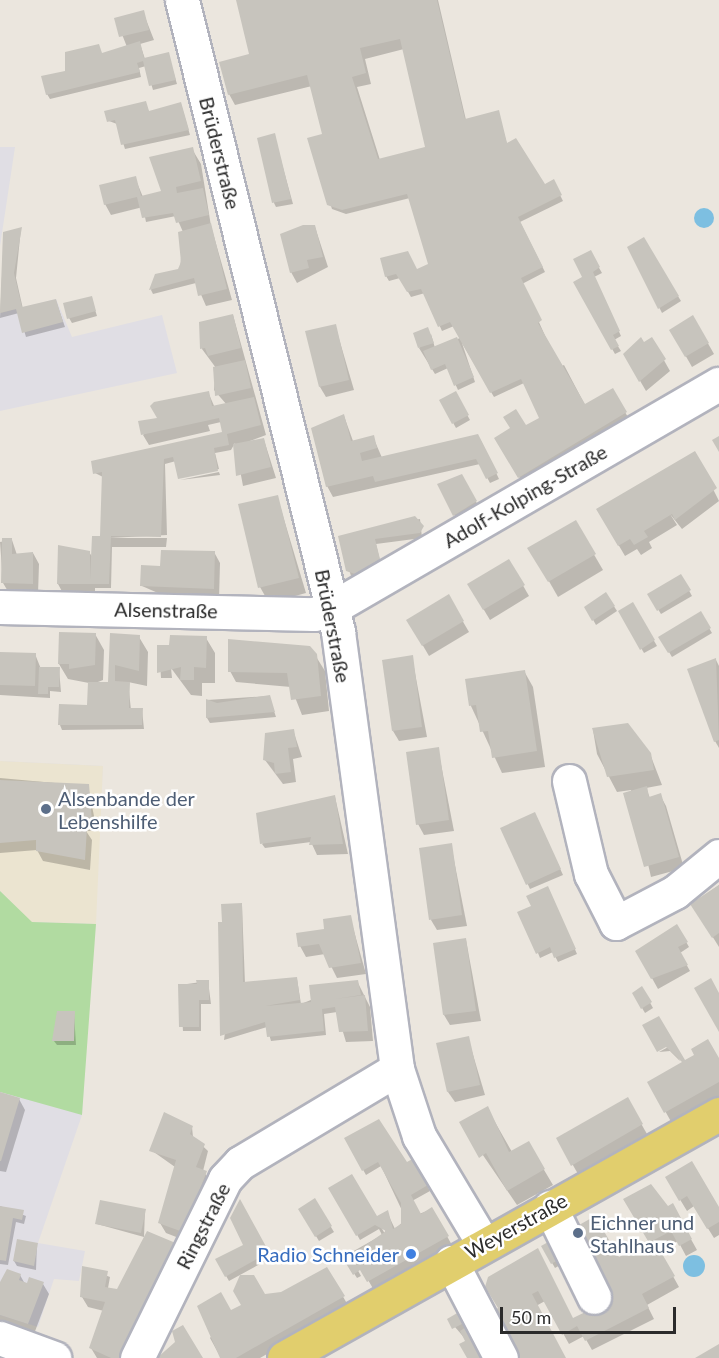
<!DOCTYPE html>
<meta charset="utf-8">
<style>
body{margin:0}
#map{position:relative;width:719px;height:1358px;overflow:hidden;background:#ebe6de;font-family:Lato,sans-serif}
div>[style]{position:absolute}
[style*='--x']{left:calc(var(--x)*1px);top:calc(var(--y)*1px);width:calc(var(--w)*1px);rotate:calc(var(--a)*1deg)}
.industrial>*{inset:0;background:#e0dee4}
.education>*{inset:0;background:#ebe4d0}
.green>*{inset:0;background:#b1dba1}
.water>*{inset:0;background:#7dbfe1}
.round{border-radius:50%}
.shadow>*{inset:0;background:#0003}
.building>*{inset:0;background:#c7c4bd}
.roads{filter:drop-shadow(2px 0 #b2b3bd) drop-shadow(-2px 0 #b2b3bd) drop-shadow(0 2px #b2b3bd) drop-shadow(0 -2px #b2b3bd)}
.minor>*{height:33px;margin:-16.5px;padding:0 16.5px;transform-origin:16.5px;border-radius:16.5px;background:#fff}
.major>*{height:33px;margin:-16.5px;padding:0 16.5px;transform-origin:16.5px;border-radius:16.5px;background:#e1ce6d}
.dots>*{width:16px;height:16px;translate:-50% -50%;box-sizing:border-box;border:3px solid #fff;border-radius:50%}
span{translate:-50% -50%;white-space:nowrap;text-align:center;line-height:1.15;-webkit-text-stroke:5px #fff;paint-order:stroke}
.street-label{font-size:20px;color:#2b2b2b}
.service-label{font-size:20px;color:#4e5e75}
.left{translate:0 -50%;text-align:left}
.shop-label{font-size:20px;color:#366cbe}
.right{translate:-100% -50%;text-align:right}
.scale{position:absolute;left:500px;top:1307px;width:176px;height:27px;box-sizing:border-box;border:3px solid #2b2b2b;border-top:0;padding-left:8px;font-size:18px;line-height:21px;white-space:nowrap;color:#2b2b2b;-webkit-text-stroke:4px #fff;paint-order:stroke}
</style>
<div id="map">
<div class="industrial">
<i style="clip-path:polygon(0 147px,15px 147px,0 246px)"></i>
<i style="clip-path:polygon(56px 299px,72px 337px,162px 315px,177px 373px,0 411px,0 313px)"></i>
<i style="clip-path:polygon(0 761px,103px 766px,82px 1115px,38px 1243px,85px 1251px,79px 1281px,54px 1279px,38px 1327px,0 1315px)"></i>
</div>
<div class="education">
<i style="clip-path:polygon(0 761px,103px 766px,96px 924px,31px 922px,0 891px)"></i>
</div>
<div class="green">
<i style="clip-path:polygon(0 891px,32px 922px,96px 924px,82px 1115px,0 1092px)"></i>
</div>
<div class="water">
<i class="round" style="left:694px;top:208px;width:20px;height:20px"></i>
<i class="round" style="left:683px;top:1255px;width:22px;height:22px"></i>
</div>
<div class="shadow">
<i style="clip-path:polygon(evenodd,237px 0,438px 0,466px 120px,498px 112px,507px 144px,544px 186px,553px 181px,563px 201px,520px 222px,545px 272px,522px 284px,559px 367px,564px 365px,585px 405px,612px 390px,632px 424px,525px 487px,496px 438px,543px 422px,524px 383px,494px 397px,462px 343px,475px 382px,458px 390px,448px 368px,435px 374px,419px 348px,431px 334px,435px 348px,460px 338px,454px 326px,442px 331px,425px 293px,411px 297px,400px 278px,389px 281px,386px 276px,382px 259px,417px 270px,430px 264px,410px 198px,346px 214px,332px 209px,309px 139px,323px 135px,312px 86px,235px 105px,229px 94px,251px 55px,237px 0,404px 49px,428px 154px,380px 160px,357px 87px,371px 84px,365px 59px,404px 49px)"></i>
<i style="clip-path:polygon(143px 12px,154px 40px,140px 44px,145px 59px,168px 54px,177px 84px,153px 90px,146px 66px,139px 68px,141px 77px,50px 99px,47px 94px,66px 72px,98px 45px,102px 55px,127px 47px,116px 19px)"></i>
<i style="clip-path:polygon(145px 102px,149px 112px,181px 104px,190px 135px,125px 149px,117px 124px,109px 121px)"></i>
<i style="clip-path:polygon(274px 135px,293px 204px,276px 207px,274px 203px)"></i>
<i style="clip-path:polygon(192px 149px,201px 164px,211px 226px,232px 300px,206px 306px,196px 283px,153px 294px,151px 290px,156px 276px,180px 270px,183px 232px,176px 216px,146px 222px,143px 207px,111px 215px,105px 204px,135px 178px,143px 197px,163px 192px)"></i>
<i style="clip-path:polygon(315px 227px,328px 267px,297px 283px,291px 272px)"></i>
<i style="clip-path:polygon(21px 228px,16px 278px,23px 309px,56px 301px,65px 327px,26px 337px,19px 313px,0 318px,4px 233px)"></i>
<i style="clip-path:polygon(643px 239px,681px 301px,662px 313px,629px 248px)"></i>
<i style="clip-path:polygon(590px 252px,602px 273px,594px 277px,621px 336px,614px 340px,621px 351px,615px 354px,575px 283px,584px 278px)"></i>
<i style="clip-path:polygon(91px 297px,97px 316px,72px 323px,69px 318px)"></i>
<i style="clip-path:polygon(233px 315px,266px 435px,242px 444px,264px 440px,276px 478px,243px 486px,235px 443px,231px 450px,215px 453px,219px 469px,179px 477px,176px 461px,165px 464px,167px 535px,109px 538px,167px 538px,166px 547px,112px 547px,111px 588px,95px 588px,95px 595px,64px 595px,58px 584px,59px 546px,89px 552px,93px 558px,102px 538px,103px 477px,95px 473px,225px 435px,221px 422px,208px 425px,210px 431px,149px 445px,143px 435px,159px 419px,208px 392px,215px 408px,227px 405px,214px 390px,216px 368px,202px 349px,201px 323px)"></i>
<i style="clip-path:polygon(693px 317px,714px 354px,692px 367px,671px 330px)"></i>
<i style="clip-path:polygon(335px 325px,354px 390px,326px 397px,320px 387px)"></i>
<i style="clip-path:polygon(640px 339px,643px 344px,652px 339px,670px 371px,646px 391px,625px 355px)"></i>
<i style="clip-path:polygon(455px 393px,470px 420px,456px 428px,441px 401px)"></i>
<i style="clip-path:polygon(344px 416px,353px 441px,373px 437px,383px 460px,481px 441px,499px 479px,490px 483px,480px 464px,333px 497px,327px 486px)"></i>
<i style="clip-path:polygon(695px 453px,719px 501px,682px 529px,670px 514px,677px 525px,649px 542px,652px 548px,641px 555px,637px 549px,625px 556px,598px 510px)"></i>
<i style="clip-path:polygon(219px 472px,220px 475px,180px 480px)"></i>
<i style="clip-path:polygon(461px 476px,482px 512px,460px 526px,439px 485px)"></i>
<i style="clip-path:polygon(277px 496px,306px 593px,269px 603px,260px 587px)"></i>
<i style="clip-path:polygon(420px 519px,422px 538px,376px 544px,381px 565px,358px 579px,351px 576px,339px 537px)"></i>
<i style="clip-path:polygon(575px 522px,603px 570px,558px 597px,530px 548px)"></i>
<i style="clip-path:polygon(12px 540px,17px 555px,33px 553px,39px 564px,38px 594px,9px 593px,3px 583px,0 542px)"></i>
<i style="clip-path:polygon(214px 552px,220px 563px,219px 599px,167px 597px,142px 586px,159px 568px)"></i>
<i style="clip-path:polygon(509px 561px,529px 596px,490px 620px,469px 585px)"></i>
<i style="clip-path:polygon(681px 576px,692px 596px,661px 614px,649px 595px)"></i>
<i style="clip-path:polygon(606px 594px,617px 611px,596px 625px,586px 607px)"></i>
<i style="clip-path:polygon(448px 596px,469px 632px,429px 656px,408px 620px)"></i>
<i style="clip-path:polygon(633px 604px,657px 646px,644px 653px,620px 612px)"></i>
<i style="clip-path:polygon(700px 613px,712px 633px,672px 657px,660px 637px)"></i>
<i style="clip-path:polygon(95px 634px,104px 650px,103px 680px,93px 684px,110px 684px,111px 635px,139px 637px,148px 652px,147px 686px,128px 682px,131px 710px,142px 710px,144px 729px,62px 730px,60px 725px,89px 706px,89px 683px,68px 679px,59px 664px)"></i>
<i style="clip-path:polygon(206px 638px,215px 653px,215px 683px,202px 683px,202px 696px,191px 695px,171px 668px,172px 678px,161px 678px,159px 646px,171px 651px)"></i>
<i style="clip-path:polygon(230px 640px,310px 647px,325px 671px,329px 711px,302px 715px,291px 687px,236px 682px,230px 671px)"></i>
<i style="clip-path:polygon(0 653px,35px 654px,41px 669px,59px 669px,61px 692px,50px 691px,50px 698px,0 695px)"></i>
<i style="clip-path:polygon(412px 657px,427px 737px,399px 741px,393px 731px)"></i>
<i style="clip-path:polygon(716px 660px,719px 666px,719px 748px,715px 741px)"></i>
<i style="clip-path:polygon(524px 671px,533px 687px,545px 767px,502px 773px,471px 706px,467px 680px)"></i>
<i style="clip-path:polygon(269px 696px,276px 717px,210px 723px,207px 718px,207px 700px)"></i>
<i style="clip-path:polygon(293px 730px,302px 757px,293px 759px,296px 782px,283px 784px,265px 760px)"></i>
<i style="clip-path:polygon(593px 730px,650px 754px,662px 785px,646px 788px,650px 798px,660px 795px,666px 806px,684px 868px,651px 877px,631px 790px,617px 792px,597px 754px)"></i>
<i style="clip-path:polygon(438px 749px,454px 831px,424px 835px,418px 824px)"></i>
<i style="clip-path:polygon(0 778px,88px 786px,97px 831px,86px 831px,92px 840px,90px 870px,43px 861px,37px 850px,0 853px)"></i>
<i style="clip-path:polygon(335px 797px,348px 854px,317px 855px,311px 842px,265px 848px,262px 844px,309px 806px,309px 801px)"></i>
<i style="clip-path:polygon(537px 818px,563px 875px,530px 889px,502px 828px)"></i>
<i style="clip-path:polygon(451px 845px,467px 926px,437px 930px,431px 920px)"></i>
<i style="clip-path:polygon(719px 885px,719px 947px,692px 904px)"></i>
<i style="clip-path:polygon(550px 892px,577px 954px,558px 962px,553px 952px,540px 958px,538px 953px,533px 907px)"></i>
<i style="clip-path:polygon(242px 905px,245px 984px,297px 979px,301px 1004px,357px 981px,370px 1007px,373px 1041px,346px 1042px,337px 1012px,324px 1014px,326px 1035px,271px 1041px,267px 1027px,224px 1040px)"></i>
<i style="clip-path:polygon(350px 917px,366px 974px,337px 978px,325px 954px,306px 957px,300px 946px)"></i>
<i style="clip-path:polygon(677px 926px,689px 947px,680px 953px,690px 971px,658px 989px,637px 951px)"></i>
<i style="clip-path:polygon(466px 940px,481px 1021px,450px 1025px,444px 1015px)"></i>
<i style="clip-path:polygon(208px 981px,211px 1004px,201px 1004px,201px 1031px,183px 1031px,180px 985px)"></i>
<i style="clip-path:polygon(642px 988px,653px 1008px,645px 1013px,634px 994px)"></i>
<i style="clip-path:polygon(74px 1013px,76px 1045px,57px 1045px,54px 1041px)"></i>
<i style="clip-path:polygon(468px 1038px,485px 1095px,455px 1102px,448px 1092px)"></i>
<i style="clip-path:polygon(672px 1045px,680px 1061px,670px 1051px,659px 1052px)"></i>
<i style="clip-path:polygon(696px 1055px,719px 1061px,719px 1102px,674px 1127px,649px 1082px)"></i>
<i style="clip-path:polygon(0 1093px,19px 1099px,25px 1110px,6px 1172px,0 1171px)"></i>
<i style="clip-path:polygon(627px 1099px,651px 1141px,582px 1181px,558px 1139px)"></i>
<i style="clip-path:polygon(487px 1108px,512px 1152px,528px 1143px,553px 1185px,517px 1205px,461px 1123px)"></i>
<i style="clip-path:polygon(192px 1127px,193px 1137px,208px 1151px,203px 1171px,212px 1183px,189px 1242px,166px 1233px,160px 1223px,175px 1167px,151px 1150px)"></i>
<i style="clip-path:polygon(346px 1139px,406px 1164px,413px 1160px,430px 1191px,412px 1201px,419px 1214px,432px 1209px,453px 1247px,375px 1292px,352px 1252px,382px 1235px,379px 1229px,360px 1240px,331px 1188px,352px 1176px,385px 1234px,387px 1212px,395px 1229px,406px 1219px,381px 1166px,366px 1175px)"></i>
<i style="clip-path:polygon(667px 1178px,719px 1210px,719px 1235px,714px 1238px,694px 1206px,687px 1211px)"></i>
<i style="clip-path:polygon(315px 1201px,334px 1232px,319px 1241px,300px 1210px)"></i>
<i style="clip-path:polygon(240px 1202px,271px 1258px,229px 1281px,217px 1260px,245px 1246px)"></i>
<i style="clip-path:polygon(672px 1205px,697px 1250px,686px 1256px,678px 1241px,659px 1251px,679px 1287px,647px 1305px,654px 1319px,592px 1350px,584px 1336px,569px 1344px,545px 1301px,536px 1306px,565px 1358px,500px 1310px,537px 1250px,573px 1320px,614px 1300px,619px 1259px,650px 1241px)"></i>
<i style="clip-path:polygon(0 1206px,26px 1216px,24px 1224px,16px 1222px,8px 1265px,0 1264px)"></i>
<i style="clip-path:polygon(145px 1210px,144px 1237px,97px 1224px)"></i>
<i style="clip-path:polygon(37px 1244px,36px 1270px,17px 1266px,14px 1261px)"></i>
<i style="clip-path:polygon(543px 1247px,570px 1259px,555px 1268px)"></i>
<i style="clip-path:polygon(351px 1258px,361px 1276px,357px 1278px,346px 1261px)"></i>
<i style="clip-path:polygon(84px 1267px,110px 1277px,108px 1288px,131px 1358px,97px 1358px,91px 1348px,104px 1311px,88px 1307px,82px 1297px)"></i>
<i style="clip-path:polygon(327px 1269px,349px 1307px,260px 1358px,221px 1358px,210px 1338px,230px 1312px,290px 1290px)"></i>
<i style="clip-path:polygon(20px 1275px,25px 1284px,43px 1284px,49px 1294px,34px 1334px,0 1322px,0 1290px)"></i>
<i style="clip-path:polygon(458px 1314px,466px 1328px,481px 1358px,467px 1358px,467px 1341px,449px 1320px)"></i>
</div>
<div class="building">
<i style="clip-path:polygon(evenodd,236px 0,437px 0,465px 119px,499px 110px,507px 143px,516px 138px,545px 184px,554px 179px,562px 195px,518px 217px,543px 267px,521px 278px,542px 320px,538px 323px,585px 404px,613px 388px,627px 412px,518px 478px,494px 438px,510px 428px,503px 417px,516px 409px,526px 425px,539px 418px,521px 379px,490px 393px,450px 322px,438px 327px,421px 289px,407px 292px,396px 274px,385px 277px,380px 258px,408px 251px,417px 269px,428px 264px,407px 194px,342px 210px,327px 205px,307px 138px,322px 134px,307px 75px,228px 95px,219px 62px,249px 54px,236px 0,400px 39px,425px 147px,378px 159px,352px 77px,366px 73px,360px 48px,400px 39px)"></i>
<i style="clip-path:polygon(144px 10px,149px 30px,119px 37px,114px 18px)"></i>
<i style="clip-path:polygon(140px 41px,144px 58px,169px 52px,176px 80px,149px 86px,143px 61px,137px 63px,140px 72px,46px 95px,41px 76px,65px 71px,65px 52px,99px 44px,102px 53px)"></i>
<i style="clip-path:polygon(146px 101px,149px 111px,181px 102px,189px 130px,121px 145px,115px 120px,107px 122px,104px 111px)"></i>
<i style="clip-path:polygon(275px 133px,291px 199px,272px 203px,257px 138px)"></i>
<i style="clip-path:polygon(193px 147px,201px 181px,176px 187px,177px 193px,203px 188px,209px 215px,176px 223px,173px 213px,142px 218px,137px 197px,104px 205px,99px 185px,136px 176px,141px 196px,161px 191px,149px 157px)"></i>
<i style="clip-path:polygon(211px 223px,227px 289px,198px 296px,194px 278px,149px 290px,155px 274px,178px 269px,181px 262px,178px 232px)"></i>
<i style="clip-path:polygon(303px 225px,315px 225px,323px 257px,307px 260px,309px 268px,290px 273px,280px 234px)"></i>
<i style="clip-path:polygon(22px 227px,14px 273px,22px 307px,56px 299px,63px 322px,22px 333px,16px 309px,0 313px,3px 232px)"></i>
<i style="clip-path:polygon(644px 237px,679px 296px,658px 309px,627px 247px)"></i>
<i style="clip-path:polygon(591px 250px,600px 267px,593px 272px,620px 331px,613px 335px,619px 346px,611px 350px,573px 282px,582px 277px,573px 259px)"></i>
<i style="clip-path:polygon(92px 296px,96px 311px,67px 319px,63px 303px)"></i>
<i style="clip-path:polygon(233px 314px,241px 348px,208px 356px,205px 348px,200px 349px,199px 322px)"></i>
<i style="clip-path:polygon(693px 315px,709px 343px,685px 357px,669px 330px)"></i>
<i style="clip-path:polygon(336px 324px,349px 380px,319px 387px,305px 331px)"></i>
<i style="clip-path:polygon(428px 327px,434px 343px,418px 348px,413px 333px)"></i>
<i style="clip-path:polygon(457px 337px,474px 377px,454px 386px,445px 364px,431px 370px,423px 351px)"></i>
<i style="clip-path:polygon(641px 337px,644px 342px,652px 337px,666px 359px,639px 382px,623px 354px)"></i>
<i style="clip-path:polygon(245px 360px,251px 388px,215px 396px,213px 367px)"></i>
<i style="clip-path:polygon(209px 391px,212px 406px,254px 397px,261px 425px,227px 434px,229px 445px,214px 448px,218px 471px,178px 479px,173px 457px,164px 459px,161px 537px,111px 536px,109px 584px,57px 584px,58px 545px,90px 551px,90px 580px,92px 536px,100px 536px,102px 472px,93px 474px,91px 461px,222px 432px,219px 418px,141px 435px,138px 421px,157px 418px,150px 406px,154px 402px)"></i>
<i style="clip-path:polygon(456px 391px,469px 415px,452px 424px,439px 400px)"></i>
<i style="clip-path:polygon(344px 414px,351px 441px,374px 435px,377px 448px,360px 453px,362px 461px,478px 434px,498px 473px,486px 479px,476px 459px,375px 482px,373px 476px,326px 487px,311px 428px)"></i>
<i style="clip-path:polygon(719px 436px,719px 452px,712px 440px)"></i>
<i style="clip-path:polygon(264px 438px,271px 467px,236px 476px,233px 444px)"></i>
<i style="clip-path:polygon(695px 451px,717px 488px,675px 520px,672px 514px,644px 531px,648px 537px,634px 545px,630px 539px,618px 546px,596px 509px)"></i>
<i style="clip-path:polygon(462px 474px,477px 501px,453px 516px,437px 484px)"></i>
<i style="clip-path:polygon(278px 495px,299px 578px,258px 588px,238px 504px)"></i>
<i style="clip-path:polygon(415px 516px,424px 526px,420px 533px,375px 539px,380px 559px,355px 574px,346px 571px,338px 536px)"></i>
<i style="clip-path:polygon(576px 520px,596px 554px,548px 582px,527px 548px)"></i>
<i style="clip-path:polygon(2px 538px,12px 538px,12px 554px,33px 552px,33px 584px,1px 583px)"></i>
<i style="clip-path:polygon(161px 550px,215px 551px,214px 589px,140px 586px,141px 565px,160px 566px)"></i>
<i style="clip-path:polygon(509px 559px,525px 585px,483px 610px,467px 584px)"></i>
<i style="clip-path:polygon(681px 574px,691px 590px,657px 611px,647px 594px)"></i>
<i style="clip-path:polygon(606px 592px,615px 606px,592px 621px,584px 607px)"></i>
<i style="clip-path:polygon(449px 594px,464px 621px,422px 646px,406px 620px)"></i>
<i style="clip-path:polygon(633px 602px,655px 640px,640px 650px,618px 611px)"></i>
<i style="clip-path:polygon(701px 611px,711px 628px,668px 653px,658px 637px)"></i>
<i style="clip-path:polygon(59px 632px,96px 633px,95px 665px,69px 669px,69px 664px,58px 664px)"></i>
<i style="clip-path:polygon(110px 633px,140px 635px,139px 671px,115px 665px,115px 681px,130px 682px,129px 708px,143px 708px,142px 725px,58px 725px,59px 704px,87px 705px,88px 682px,108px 682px)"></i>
<i style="clip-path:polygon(170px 635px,207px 636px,206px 668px,194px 667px,194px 680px,180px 680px,181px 667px,157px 673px,157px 645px,169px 645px)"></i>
<i style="clip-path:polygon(228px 639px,310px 646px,317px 654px,321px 696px,291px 700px,287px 673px,228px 672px)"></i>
<i style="clip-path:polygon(0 652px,36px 653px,35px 686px,0 685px)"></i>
<i style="clip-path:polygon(413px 655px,422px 727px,392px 731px,382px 660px)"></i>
<i style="clip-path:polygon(716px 658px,719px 740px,714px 742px,687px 669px)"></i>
<i style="clip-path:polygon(39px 667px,60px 667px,59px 687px,48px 687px,48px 694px,38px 694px)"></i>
<i style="clip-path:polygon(525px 670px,537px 751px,492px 758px,488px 731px,480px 732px,476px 705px,469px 706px,465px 679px)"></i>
<i style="clip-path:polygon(270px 695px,275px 712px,206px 718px,206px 699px,217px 703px)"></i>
<i style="clip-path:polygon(628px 723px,651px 753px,654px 770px,607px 777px,592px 728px)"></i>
<i style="clip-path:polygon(294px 729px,297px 747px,288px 748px,291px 772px,275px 774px,274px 763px,263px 760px,265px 733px)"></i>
<i style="clip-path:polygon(439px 747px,449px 820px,416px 825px,406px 752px)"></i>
<i style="clip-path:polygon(0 780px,89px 784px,92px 821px,74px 820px,74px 827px,87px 828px,85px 860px,36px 851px,36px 840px,0 843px)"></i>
<i style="clip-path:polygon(647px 786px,649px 797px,661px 793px,679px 857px,644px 867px,623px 793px)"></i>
<i style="clip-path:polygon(335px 795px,343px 844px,309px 845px,311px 837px,260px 844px,256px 813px)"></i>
<i style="clip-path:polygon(535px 812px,561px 869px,526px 885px,500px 828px)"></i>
<i style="clip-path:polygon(452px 843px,462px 915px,429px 920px,419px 848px)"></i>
<i style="clip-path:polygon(719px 885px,719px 933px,712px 938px,690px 904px)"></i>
<i style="clip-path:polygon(548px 886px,576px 949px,554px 958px,550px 947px,536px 954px,517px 912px,531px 906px,526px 896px)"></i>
<i style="clip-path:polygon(242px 903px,243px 982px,297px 977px,300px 1000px,265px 1006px,311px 1002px,309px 985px,358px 980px,361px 995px,335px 999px,365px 995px,368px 1031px,339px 1032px,335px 1007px,322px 1009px,324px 1031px,267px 1037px,265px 1022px,220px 1036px,218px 922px,222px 922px,221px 904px)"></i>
<i style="clip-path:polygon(351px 915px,361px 963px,329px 968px,319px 944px,298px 947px,296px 933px,324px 929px,323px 919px)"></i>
<i style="clip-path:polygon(677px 924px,688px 942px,678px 947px,688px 965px,651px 979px,635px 951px)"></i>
<i style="clip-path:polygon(466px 938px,476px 1011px,443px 1015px,433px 943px)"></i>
<i style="clip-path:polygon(711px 978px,719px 993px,719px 1032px,694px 988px)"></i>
<i style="clip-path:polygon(196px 980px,209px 980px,209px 1000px,199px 1000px,199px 1027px,179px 1027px,178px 984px,197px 984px)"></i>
<i style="clip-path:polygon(642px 986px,652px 1002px,641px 1009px,632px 993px)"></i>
<i style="clip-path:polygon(57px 1011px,75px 1011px,74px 1041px,52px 1041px)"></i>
<i style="clip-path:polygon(659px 1016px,685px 1060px,694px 1055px,691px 1049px,708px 1039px,719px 1058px,719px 1082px,664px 1113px,647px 1082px,682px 1062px,666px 1047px,657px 1052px,642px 1025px)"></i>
<i style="clip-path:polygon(469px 1036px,480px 1085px,447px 1092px,436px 1043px)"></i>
<i style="clip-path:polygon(0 1092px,20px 1098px,1px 1161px,0 1161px)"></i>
<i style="clip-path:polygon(628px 1097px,643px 1124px,571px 1166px,556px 1138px)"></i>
<i style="clip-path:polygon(488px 1106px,509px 1152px,529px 1141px,545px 1169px,507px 1191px,486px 1153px,479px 1158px,459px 1122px)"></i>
<i style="clip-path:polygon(164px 1112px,193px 1126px,190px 1134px,205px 1144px,196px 1167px,207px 1171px,183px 1232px,158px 1223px,176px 1160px,149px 1151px)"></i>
<i style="clip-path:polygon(379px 1119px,407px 1162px,414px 1158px,428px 1185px,411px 1195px,421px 1214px,432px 1207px,449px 1236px,367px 1282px,360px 1270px,353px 1275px,344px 1260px,386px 1231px,375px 1225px,356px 1236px,328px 1188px,352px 1174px,377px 1216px,388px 1210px,393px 1229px,401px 1224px,401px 1203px,378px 1162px,362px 1171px,344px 1138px)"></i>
<i style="clip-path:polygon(692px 1161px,719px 1207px,719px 1222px,707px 1229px,687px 1196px,679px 1201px,665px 1177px)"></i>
<i style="clip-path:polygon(651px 1184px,668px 1206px,673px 1203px,692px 1239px,679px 1246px,671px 1231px,654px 1240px,675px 1276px,642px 1294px,649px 1308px,585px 1341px,577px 1326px,562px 1335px,538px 1291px,532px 1294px,566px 1358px,515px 1358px,489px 1314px,498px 1308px,485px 1287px,488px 1277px,538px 1248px,573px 1318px,612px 1299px,591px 1262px,565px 1233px,595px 1216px,619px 1257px,648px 1241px,623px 1199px)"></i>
<i style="clip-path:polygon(315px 1198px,332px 1226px,315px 1237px,298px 1209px)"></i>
<i style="clip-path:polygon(240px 1199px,269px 1252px,225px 1277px,215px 1259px,243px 1245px,230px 1218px)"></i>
<i style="clip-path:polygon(100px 1200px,146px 1209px,141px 1233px,95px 1224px)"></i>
<i style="clip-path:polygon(0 1206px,24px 1210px,22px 1220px,13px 1218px,6px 1261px,0 1260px)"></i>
<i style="clip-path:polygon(147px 1231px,178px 1244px,120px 1358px,111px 1358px,89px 1348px,105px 1302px,80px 1297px,82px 1266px,108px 1271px,105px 1287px,117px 1289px)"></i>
<i style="clip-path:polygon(559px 1236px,569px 1254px,551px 1264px,541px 1246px)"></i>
<i style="clip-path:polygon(17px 1239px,38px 1243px,34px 1266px,13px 1261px)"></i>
<i style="clip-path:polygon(327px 1267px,345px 1296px,236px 1358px,220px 1358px,197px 1306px,221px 1292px,231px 1310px,241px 1305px,233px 1291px,240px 1275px,254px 1275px,265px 1294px,281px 1292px)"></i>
<i style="clip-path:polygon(7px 1269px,21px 1274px,19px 1280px,27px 1283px,29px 1277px,44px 1282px,28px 1324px,0 1315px,0 1282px)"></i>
<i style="clip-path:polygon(459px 1312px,464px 1323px,452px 1329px,447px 1319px)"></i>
<i style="clip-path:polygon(183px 1325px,203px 1358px,157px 1358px,175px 1342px,172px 1331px)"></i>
<i style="clip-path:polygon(466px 1327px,483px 1358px,467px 1358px,459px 1344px,465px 1341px,460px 1331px)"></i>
<i style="clip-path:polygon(719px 1344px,719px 1358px,695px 1358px)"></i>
</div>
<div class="roads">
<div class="minor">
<i style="--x:182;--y:0;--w:651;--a:76.13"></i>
<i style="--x:338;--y:632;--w:441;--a:82.3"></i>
<i style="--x:397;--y:1069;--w:71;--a:71.8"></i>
<i style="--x:419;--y:1136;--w:125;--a:59.1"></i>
<i style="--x:0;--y:607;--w:314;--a:1.3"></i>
<i style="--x:314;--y:614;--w:19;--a:-18"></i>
<i style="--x:332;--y:608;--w:447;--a:-30.1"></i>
<i style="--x:569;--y:781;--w:96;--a:76.7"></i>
<i style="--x:591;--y:874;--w:55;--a:63"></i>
<i style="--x:616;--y:923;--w:67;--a:-27.7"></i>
<i style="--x:675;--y:892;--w:57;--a:-39.3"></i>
<i style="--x:550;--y:1207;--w:100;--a:63.9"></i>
<i style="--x:451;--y:1262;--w:108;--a:62.5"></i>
<i style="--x:0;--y:1338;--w:58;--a:20.3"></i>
<i style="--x:137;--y:1358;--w:199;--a:-63.8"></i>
<i style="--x:225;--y:1179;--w:22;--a:-47"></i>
<i style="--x:240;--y:1163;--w:183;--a:-30.9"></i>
</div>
<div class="major">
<i style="--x:284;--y:1358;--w:499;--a:-29.3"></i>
</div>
</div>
<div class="dots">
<i style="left:46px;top:809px;background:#5c6f8a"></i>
<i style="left:578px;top:1233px;background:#5c6f8a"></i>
<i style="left:411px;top:1254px;background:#3f7fe0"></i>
</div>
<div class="street-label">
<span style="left:220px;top:153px;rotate:76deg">Brüderstraße</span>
<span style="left:525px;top:496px;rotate:-30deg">Adolf-Kolping-Straße</span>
<span style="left:166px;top:610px;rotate:1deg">Alsenstraße</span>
<span style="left:333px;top:626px;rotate:79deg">Brüderstraße</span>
<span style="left:203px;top:1226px;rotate:-63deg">Ringstraße</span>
<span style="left:516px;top:1226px;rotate:-29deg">Weyerstraße</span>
</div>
<div class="service-label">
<span class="left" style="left:58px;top:810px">Alsenbande der<br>Lebenshilfe</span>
<span class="left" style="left:590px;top:1234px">Eichner und<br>Stahlhaus</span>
</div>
<div class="shop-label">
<span class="right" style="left:399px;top:1254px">Radio Schneider</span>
</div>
<div class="scale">50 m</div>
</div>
